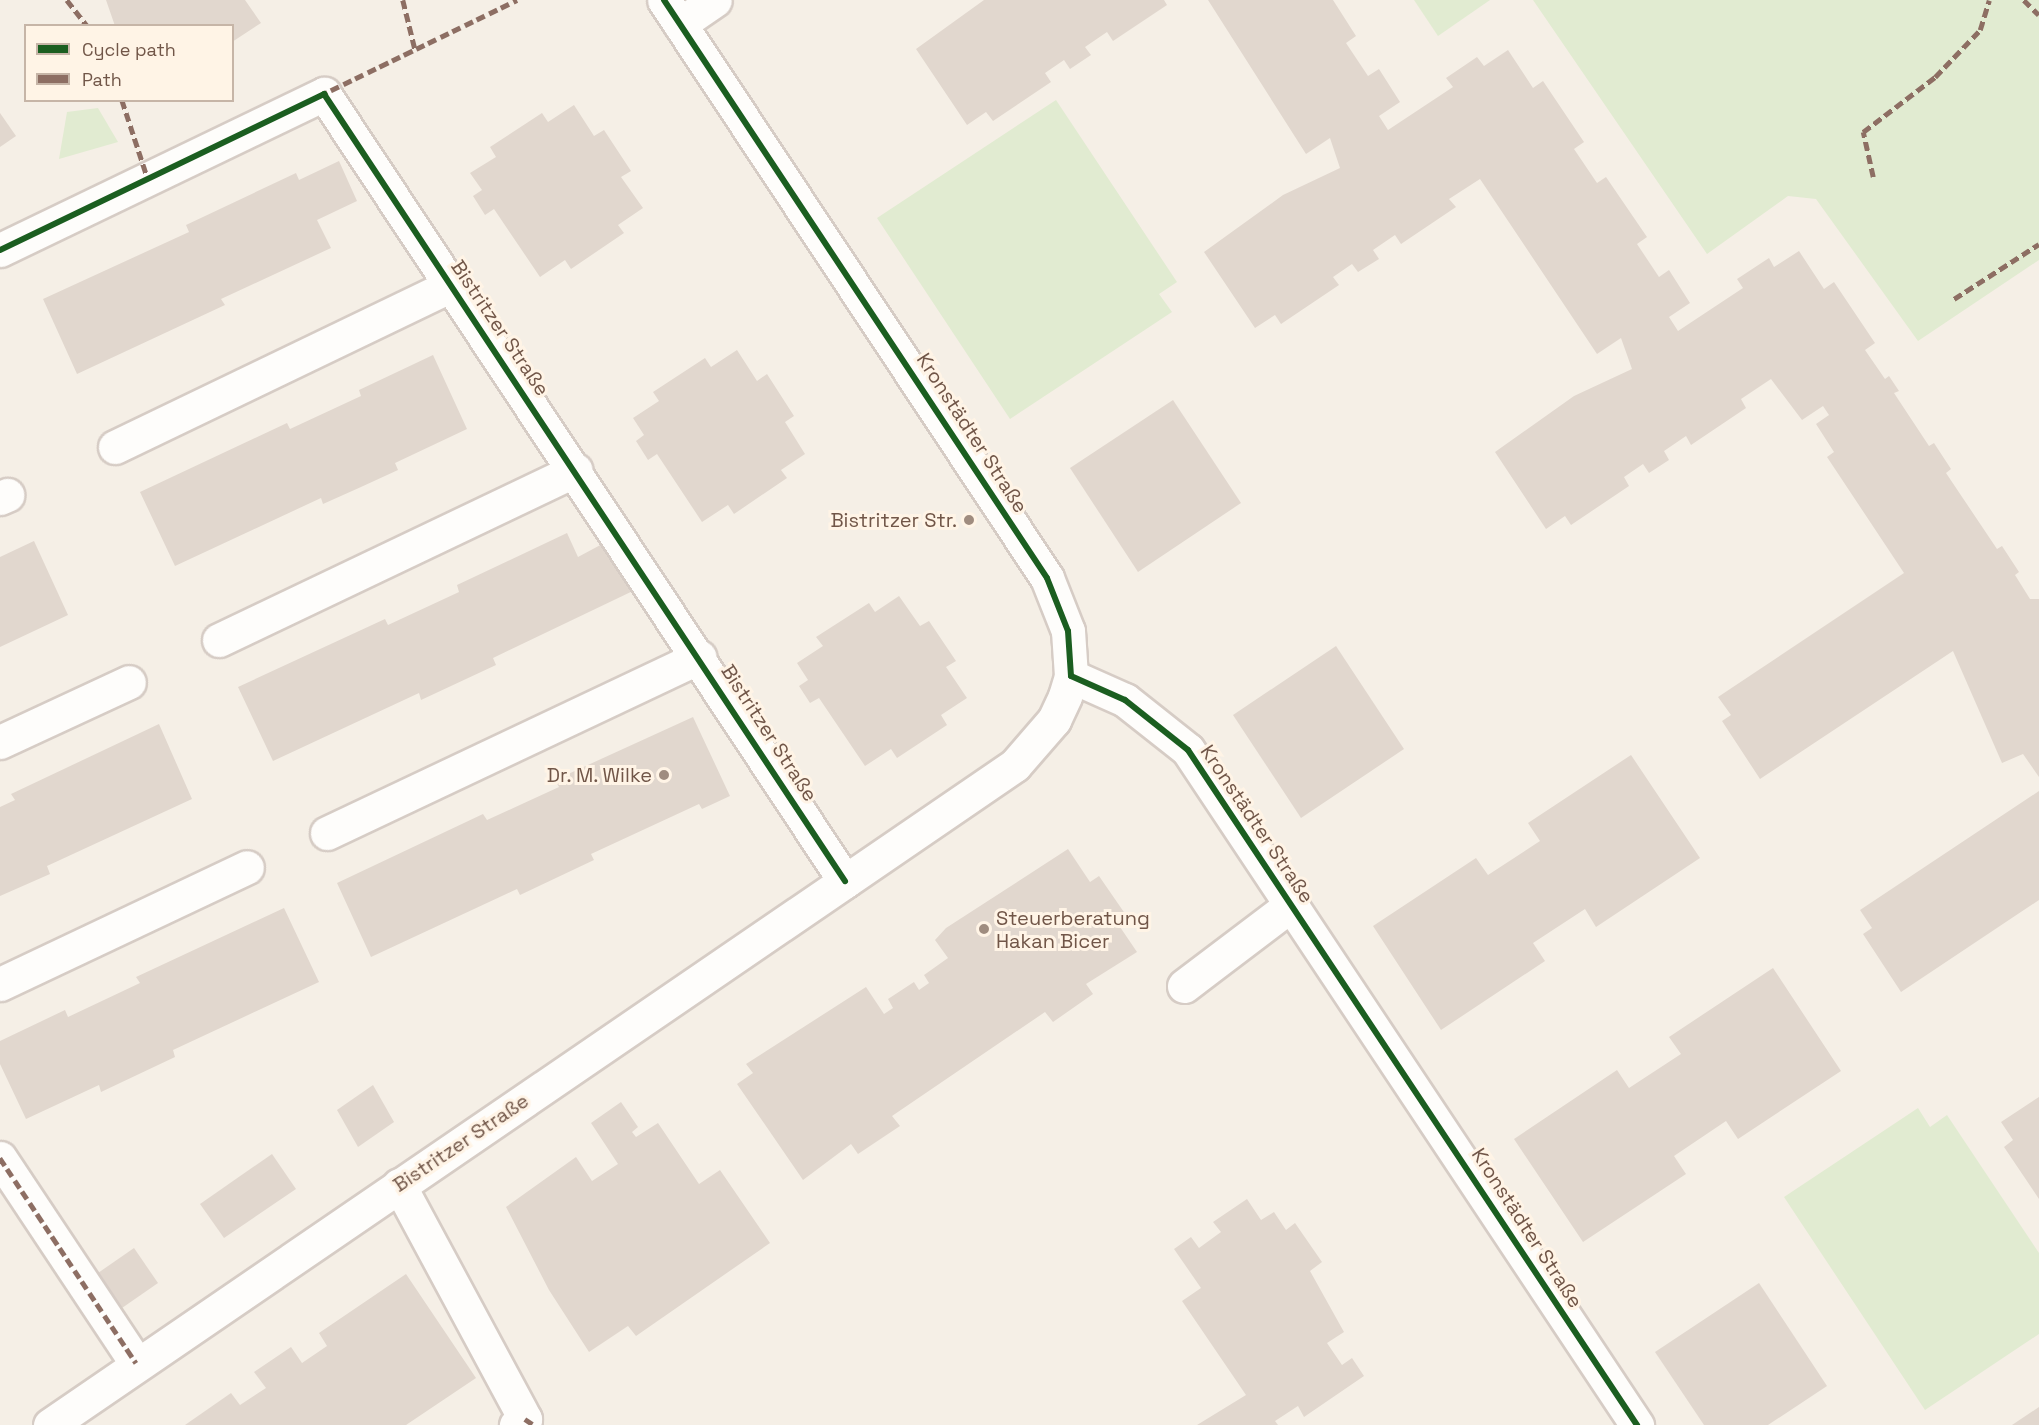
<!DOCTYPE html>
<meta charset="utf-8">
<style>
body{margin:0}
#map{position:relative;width:2039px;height:1425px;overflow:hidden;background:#f5efe6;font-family:"Space Grotesk",sans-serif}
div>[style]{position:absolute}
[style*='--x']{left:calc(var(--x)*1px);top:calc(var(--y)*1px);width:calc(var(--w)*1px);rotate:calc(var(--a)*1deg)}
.green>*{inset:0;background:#e1ebd1}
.building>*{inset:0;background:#e1d7ce}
.roads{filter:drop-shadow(2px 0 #d6ccc5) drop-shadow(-2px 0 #d6ccc5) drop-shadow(0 2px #d6ccc5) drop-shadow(0 -2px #d6ccc5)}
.minor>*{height:33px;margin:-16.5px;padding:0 16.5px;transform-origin:16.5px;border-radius:16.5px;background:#fefdfb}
.quiet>*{height:4.5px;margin-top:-2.25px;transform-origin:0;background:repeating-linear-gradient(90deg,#8d6e63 0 9px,transparent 0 13.5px)}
.cycleway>*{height:6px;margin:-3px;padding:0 3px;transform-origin:3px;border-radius:3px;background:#1b5e20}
.dots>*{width:16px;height:16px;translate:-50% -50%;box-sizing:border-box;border:3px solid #fff4e6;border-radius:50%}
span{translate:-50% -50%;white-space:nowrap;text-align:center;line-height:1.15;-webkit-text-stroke:6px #fff4e6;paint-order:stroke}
.street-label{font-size:20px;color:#715648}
.poi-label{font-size:20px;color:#715648}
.right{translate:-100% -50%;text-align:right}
.left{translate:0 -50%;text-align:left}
.legend{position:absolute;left:24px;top:24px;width:210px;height:78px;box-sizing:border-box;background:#fff4e6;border:2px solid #c6b5a7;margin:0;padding:8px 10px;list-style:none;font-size:18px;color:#715648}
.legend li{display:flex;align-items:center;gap:12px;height:30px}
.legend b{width:30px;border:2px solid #c6b5a7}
</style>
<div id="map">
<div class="green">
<i style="clip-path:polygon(1414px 0,1490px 0,1438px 36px)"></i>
<i style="clip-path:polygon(1533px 0,2039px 0,2039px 260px,1918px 341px,1816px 199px,1788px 196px,1707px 254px)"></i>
<i style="clip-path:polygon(1056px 100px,1177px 282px,1159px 294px,1172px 312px,1010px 419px,877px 218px)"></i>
<i style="clip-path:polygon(98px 108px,118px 142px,59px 159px,67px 112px)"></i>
<i style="clip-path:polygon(1918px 1108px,1930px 1127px,1947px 1115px,2039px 1253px,2039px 1334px,1925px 1410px,1784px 1197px)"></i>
</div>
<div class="building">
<i style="clip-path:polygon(106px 0,245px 0,261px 23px,232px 42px,232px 26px,115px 26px)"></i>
<i style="clip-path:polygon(984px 0,1164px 0,1167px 5px,1113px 41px,1107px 32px,1085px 47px,1091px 55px,1070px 69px,1064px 60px,1045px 73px,1051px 82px,993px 121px,986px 112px,967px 125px,916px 49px)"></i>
<i style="clip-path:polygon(1208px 0,1333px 0,1356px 36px,1346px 43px,1368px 76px,1379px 69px,1400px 102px,1379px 116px,1388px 130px,1453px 87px,1446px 78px,1477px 57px,1484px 66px,1508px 50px,1533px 88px,1543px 81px,1584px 142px,1574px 149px,1597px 183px,1606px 177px,1647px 237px,1637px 244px,1659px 277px,1669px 270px,1690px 303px,1669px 317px,1678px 331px,1743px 288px,1737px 279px,1769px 258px,1774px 267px,1799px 251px,1824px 289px,1834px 282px,1875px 343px,1865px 350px,1885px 379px,1889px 376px,1899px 391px,1894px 393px,1929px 446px,1934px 443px,1951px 469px,1946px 473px,1997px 549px,2002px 546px,2019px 572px,2015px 575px,2030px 599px,2039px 599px,2039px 777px,2023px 754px,2002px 763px,1953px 651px,1760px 779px,1722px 721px,1731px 715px,1718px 697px,1904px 573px,1827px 457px,1834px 452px,1816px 424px,1829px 415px,1823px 406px,1802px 420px,1771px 379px,1741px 399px,1746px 408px,1691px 445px,1686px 436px,1664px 451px,1669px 460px,1649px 473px,1643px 464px,1624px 477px,1629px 486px,1571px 525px,1565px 516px,1546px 529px,1495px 452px,1574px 396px,1632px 369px,1621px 338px,1597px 354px,1480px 179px,1449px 199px,1456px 207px,1401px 244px,1395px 235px,1373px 250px,1379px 259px,1358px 272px,1352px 264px,1333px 277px,1339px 285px,1281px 324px,1275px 315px,1255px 328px,1204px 252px,1283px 195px,1340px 168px,1330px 138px,1306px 154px)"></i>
<i style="clip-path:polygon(574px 105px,594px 136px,604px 130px,631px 171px,621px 177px,643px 208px,618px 225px,624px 233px,571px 269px,565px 260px,540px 277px,494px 209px,485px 215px,473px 196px,482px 190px,470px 173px,496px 157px,490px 147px,542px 113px,548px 122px)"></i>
<i style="clip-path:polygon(0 113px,16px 136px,0 147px)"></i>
<i style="clip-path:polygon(339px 161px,357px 201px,317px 220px,331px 248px,221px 299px,225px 305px,77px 374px,43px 299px,189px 232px,186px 225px,296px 173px,299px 180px)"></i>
<i style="clip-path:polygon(737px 350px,757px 381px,767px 374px,794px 416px,785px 422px,805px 454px,781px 470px,787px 478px,734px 514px,728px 505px,702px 522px,657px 454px,648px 460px,636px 441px,644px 435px,633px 418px,659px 401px,653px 392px,705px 358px,711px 367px)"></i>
<i style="clip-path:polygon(433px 355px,467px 429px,395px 463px,398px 470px,361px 487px,323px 504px,321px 498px,175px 566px,140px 492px,287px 423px,290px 429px,361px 396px,359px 390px)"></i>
<i style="clip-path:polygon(1173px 400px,1241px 503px,1138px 572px,1070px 468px)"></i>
<i style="clip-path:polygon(567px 533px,578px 557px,606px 542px,637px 589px,493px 658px,496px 665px,421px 700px,419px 693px,273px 761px,238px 687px,385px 619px,388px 625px,459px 592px,457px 585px)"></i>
<i style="clip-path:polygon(34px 541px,68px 615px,0 647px,0 557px)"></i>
<i style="clip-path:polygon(899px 596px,920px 626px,929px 621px,956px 661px,946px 667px,967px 698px,941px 715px,947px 725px,897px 758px,891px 749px,865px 766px,819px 698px,810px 703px,799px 686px,808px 680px,797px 663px,823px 646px,816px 637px,869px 603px,875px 612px)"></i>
<i style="clip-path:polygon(1336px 646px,1404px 749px,1301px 818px,1233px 715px)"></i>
<i style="clip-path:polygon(693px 717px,730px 796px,702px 809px,699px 804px,591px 854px,594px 860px,520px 895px,517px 889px,371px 957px,337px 883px,483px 814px,487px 820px,522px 804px,559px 787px,555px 780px)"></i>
<i style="clip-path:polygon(159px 724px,192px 799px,47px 866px,50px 874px,0 896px,0 807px,15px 800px,11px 794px)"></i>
<i style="clip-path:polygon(1631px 755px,1700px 858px,1596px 927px,1585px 909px,1533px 943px,1545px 961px,1441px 1030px,1373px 926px,1476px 858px,1488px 875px,1540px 841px,1528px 823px)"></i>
<i style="clip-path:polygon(2039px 791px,2039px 900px,1901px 992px,1863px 934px,1872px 928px,1860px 910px)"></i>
<i style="clip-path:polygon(1068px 849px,1090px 882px,1099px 876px,1128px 918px,1118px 924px,1137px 952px,1086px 984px,1093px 994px,1053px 1022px,1045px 1012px,892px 1116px,900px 1126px,858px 1154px,851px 1144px,803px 1180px,737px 1084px,753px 1073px,746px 1064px,866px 987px,884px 1014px,893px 1008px,888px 999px,914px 982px,919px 990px,929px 983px,924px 975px,948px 958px,935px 940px,946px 928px)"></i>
<i style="clip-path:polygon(284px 908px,319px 982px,173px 1050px,175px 1057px,101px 1092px,99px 1085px,26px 1119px,0 1064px,0 1041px,65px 1010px,68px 1017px,140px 983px,136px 977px)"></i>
<i style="clip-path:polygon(1773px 968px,1841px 1071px,1738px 1139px,1726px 1121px,1674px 1156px,1686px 1174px,1583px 1242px,1514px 1139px,1617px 1070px,1629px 1088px,1681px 1054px,1669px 1037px)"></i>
<i style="clip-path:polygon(373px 1085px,394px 1122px,358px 1147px,337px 1110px)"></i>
<i style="clip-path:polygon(2039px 1097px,2039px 1199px,2004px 1147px,2013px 1140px,2001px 1122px)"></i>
<i style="clip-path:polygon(621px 1102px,638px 1127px,632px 1132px,636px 1137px,658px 1123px,699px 1184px,720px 1170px,770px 1243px,636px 1336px,628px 1326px,589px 1352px,549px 1290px,506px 1207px,576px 1157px,592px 1181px,618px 1164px,591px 1123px)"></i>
<i style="clip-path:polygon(272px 1154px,296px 1189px,224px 1238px,200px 1204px)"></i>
<i style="clip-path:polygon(1247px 1199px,1261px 1220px,1274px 1212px,1286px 1230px,1295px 1223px,1322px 1262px,1310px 1271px,1344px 1332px,1327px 1343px,1342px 1365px,1352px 1358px,1364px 1376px,1304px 1417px,1298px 1406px,1275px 1421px,1278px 1425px,1197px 1425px,1246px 1395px,1182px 1301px,1201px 1288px,1174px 1249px,1191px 1237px,1199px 1248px,1221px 1232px,1213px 1222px)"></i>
<i style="clip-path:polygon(134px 1248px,158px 1283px,122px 1308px,98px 1273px)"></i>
<i style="clip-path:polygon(406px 1274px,476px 1378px,406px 1425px,185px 1425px,231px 1393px,240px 1405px,266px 1388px,254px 1372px,291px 1347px,302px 1363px,327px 1346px,319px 1333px)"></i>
<i style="clip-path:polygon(1759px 1283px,1827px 1386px,1768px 1425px,1704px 1425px,1655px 1352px)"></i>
<i style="clip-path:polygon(2039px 1407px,2039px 1425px,2012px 1425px)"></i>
</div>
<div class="roads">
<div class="minor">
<i style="--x:680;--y:24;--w:42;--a:-34.4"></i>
<i style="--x:0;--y:250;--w:360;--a:-25.7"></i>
<i style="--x:324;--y:94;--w:944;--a:56.5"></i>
<i style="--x:115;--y:447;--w:374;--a:-25.7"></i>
<i style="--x:0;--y:498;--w:8;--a:-23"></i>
<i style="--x:219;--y:640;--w:395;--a:-25.5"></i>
<i style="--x:1071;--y:676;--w:59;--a:24"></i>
<i style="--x:1125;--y:700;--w:80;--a:38.4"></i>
<i style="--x:1188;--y:750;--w:811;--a:56.37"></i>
<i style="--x:0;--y:742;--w:142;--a:-24.9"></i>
<i style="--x:327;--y:833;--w:412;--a:-25.3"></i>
<i style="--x:0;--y:984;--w:273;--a:-25.3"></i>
<i style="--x:1184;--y:986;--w:136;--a:-37.2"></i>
<i style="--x:0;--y:1158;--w:246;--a:56.4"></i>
<i style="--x:399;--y:1185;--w:266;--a:61.7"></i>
<i style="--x:525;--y:1419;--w:11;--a:146"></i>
<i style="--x:50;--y:1425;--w:1169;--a:-34.37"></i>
<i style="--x:1015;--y:765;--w:60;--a:-49.1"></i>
<i style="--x:1054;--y:720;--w:26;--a:-65"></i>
<i style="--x:1065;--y:696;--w:21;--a:-73"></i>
<i style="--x:1071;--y:676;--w:45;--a:-93.8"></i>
<i style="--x:1068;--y:631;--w:57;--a:-111.6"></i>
<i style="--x:1047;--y:578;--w:693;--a:-123.53"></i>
</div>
</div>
<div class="quiet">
<i style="--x:67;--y:0;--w:33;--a:52"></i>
<i style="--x:403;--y:0;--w:50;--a:76.2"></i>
<i style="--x:2024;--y:0;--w:21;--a:45"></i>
<i style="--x:319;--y:96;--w:220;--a:-25.9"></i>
<i style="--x:122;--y:100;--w:83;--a:71.8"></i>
<i style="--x:1873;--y:177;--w:46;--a:-102.5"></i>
<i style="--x:1863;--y:132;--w:91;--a:-37.4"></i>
<i style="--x:1935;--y:77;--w:65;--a:-46.2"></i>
<i style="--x:1980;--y:30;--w:31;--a:-73"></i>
<i style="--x:1954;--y:299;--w:101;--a:-32.9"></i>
<i style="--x:0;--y:1158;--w:246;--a:56.4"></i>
<i style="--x:525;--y:1419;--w:11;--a:34"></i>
</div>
<div class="cycleway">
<i style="--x:664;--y:0;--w:693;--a:56.47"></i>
<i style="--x:1047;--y:578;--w:57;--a:68.4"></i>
<i style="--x:1068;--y:631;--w:45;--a:86.2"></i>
<i style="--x:1071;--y:676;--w:59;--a:24"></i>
<i style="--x:1125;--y:700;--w:80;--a:38.4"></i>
<i style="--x:1188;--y:750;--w:811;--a:56.37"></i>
<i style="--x:0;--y:250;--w:360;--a:-25.7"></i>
<i style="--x:324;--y:94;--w:944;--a:56.5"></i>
</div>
<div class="dots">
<i style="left:969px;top:520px;background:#9f8c7f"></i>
<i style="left:664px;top:775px;background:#9f8c7f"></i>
<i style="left:984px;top:929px;background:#9f8c7f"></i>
</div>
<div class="street-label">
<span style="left:500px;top:328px;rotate:56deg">Bistritzer Straße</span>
<span style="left:972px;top:433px;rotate:57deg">Kronstädter Straße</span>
<span style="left:769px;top:733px;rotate:57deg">Bistritzer Straße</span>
<span style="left:1257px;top:824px;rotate:56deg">Kronstädter Straße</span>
<span style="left:461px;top:1143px;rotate:-34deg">Bistritzer Straße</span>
<span style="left:1527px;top:1228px;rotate:57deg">Kronstädter Straße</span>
</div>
<div class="poi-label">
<span class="right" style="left:957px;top:520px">Bistritzer Str.</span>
<span class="right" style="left:652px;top:775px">Dr. M. Wilke</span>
<span class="left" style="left:996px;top:930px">Steuerberatung<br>Hakan Bicer</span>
</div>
<ul class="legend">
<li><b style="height:8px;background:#1b5e20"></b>Cycle path</li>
<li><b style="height:8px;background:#8d6e63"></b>Path</li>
</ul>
</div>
